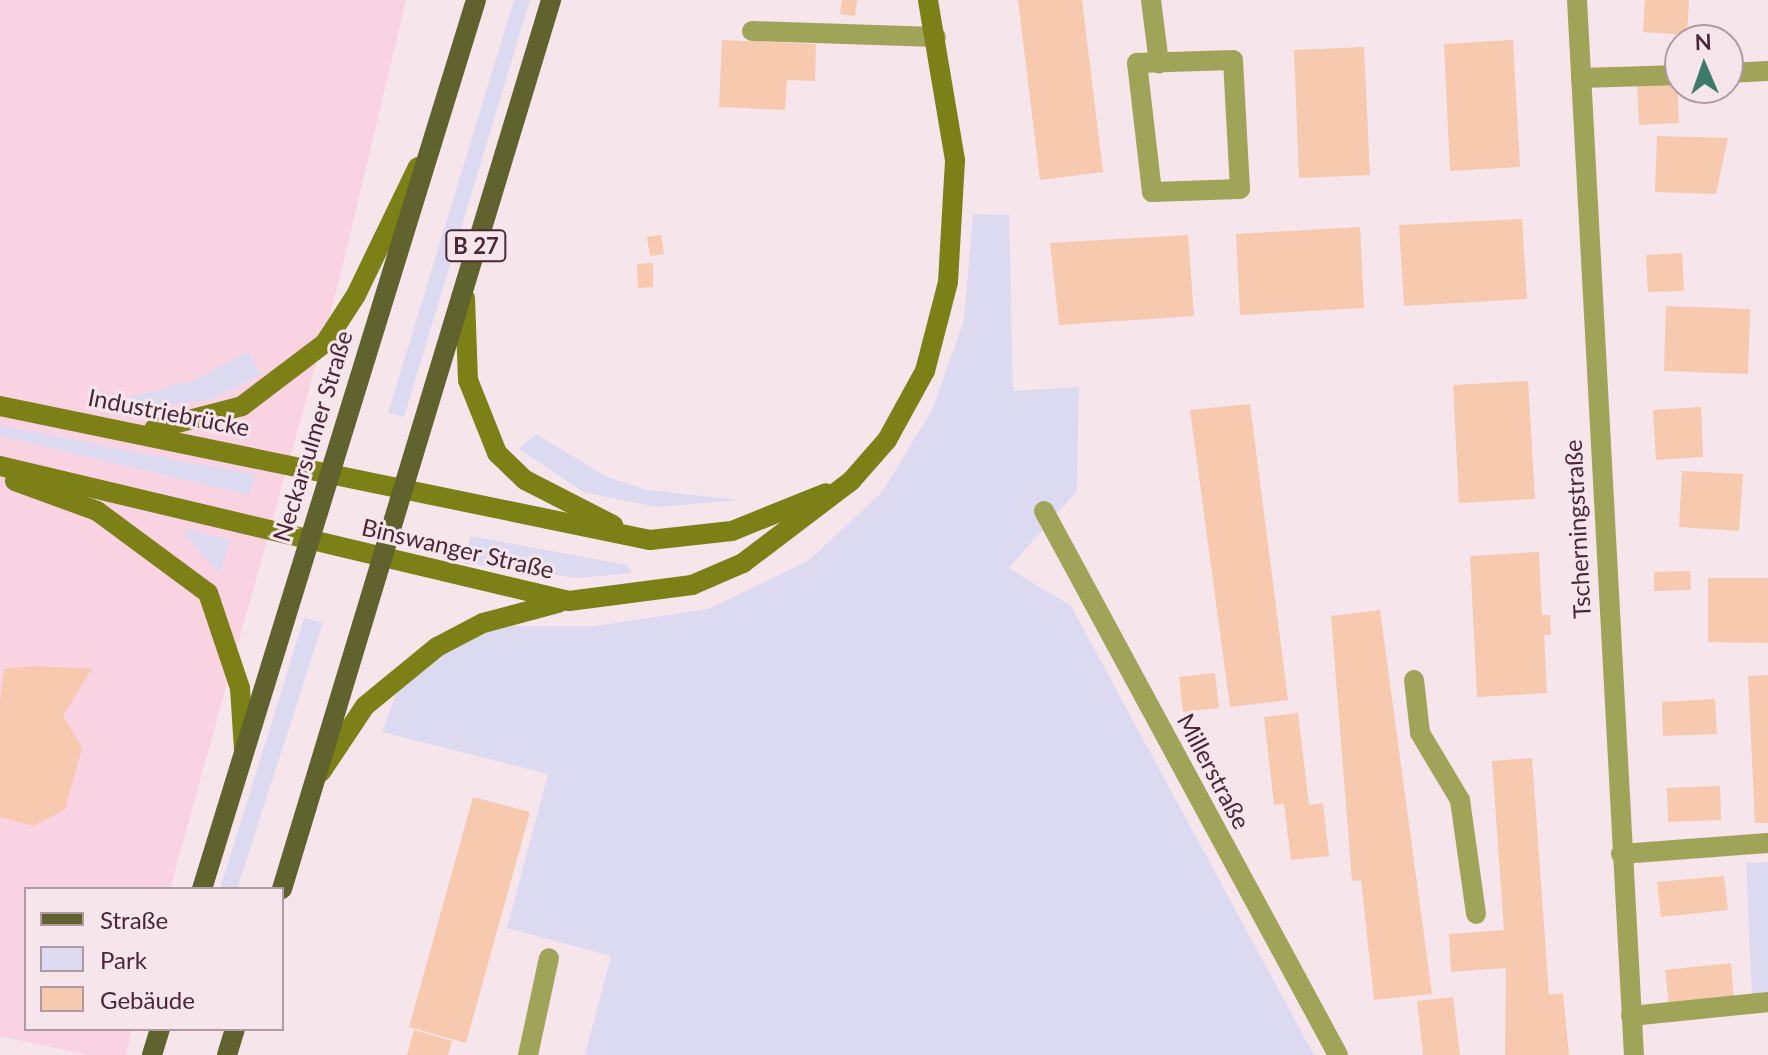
<!DOCTYPE html>
<meta charset="utf-8">
<style>
body{margin:0}
#map{position:relative;width:1768px;height:1055px;overflow:hidden;background:#f7e5ec;font-family:Lato,sans-serif}
div>[style]{position:absolute}
[style*='--x']{left:calc(var(--x)*1px);top:calc(var(--y)*1px);width:calc(var(--w)*1px);rotate:calc(var(--a)*1deg)}
.built>*{inset:0;background:#fad3e3}
.green>*{inset:0;background:#dcdaf0}
.building>*{inset:0;background:#f7c9ae}
.service>*{height:20px;margin:-10px;padding:0 10px;transform-origin:10px;border-radius:10px;background:#a0a459}
.minor>*{height:20px;margin:-10px;padding:0 10px;transform-origin:10px;border-radius:10px;background:#a0a459}
.secondary>*{height:20px;margin:-10px;padding:0 10px;transform-origin:10px;border-radius:10px;background:#7d7f17}
.primary>*{height:20px;margin:-10px;padding:0 10px;transform-origin:10px;border-radius:10px;background:#61632f}
span{translate:-50% -50%;white-space:nowrap;text-align:center;line-height:1.15;-webkit-text-stroke:6px #f7e5ec;paint-order:stroke}
.shield-label span{padding:2px 6px;background:#f7e5ec;border:2px solid;border-radius:6px;-webkit-text-stroke-width:0}
.shield-label{font-size:22px;color:#492737;font-weight:700}
.street-label{font-size:24px;color:#492737}
.legend{position:absolute;left:24px;top:887px;width:260px;height:144px;box-sizing:border-box;background:#f7e5ec;border:2px solid #b199a4;margin:0;padding:10px 14px;list-style:none;font-size:24px;color:#492737}
.legend li{display:flex;align-items:center;gap:16px;height:40px}
.legend b{width:40px;border:2px solid #b199a4}
.north{position:absolute;left:1664px;top:24px;width:80px;height:80px;box-sizing:border-box;background:#f7e5ec;border:2px solid #b199a4;border-radius:50%;rotate:358deg;font-size:22px;font-weight:700;line-height:32px;text-align:center;color:#492737}
.north::after{content:'';display:block;margin:auto;width:28px;height:36px;background:#3d7b68;clip-path:polygon(50% 0,100% 100%,50% 72%,0 100%)}
</style>
<div id="map">
<div class="built">
<i style="clip-path:polygon(0 0,406px 0,339px 281px,170px 889px,26px 889px,26px 1029px,132px 1029px,126px 1055px,88px 1055px,0 1036px)"></i>
</div>
<div class="green">
<i style="clip-path:polygon(514px 0,530px 0,404px 417px,388px 413px)"></i>
<i style="clip-path:polygon(973px 214px,1009px 215px,1013px 391px,1079px 387px,1077px 491px,1009px 568px,1071px 606px,1314px 1055px,585px 1055px,611px 956px,507px 928px,548px 774px,382px 732px,406px 667px,487px 626px,595px 626px,708px 609px,808px 561px,882px 492px,932px 410px,964px 320px)"></i>
<i style="clip-path:polygon(248px 351px,261px 375px,210px 400px,143px 407px,121px 399px,196px 380px)"></i>
<i style="clip-path:polygon(0 425px,191px 463px,256px 474px,249px 495px,0 436px)"></i>
<i style="clip-path:polygon(536px 434px,607px 477px,647px 490px,740px 500px,656px 507px,583px 492px,519px 449px)"></i>
<i style="clip-path:polygon(186px 529px,230px 540px,220px 574px,185px 535px)"></i>
<i style="clip-path:polygon(471px 536px,627px 565px,632px 573px,579px 578px,461px 563px)"></i>
<i style="clip-path:polygon(304px 618px,323px 623px,237px 889px,220px 889px)"></i>
<i style="clip-path:polygon(1768px 862px,1768px 992px,1752px 994px,1746px 863px)"></i>
</div>
<div class="building">
<i style="clip-path:polygon(842px 0,857px 0,855px 16px,840px 14px)"></i>
<i style="clip-path:polygon(1018px 0,1082px 0,1103px 172px,1040px 180px)"></i>
<i style="clip-path:polygon(1645px 0,1689px 0,1687px 35px,1643px 32px)"></i>
<i style="clip-path:polygon(722px 40px,816px 44px,815px 81px,787px 80px,785px 110px,719px 107px)"></i>
<i style="clip-path:polygon(1513px 40px,1520px 167px,1450px 171px,1444px 44px)"></i>
<i style="clip-path:polygon(1364px 47px,1370px 175px,1299px 178px,1294px 50px)"></i>
<i style="clip-path:polygon(1677px 78px,1679px 123px,1639px 125px,1637px 80px)"></i>
<i style="clip-path:polygon(1657px 136px,1728px 138px,1716px 194px,1655px 192px)"></i>
<i style="clip-path:polygon(1522px 219px,1527px 299px,1404px 306px,1399px 225px)"></i>
<i style="clip-path:polygon(1360px 227px,1364px 308px,1240px 315px,1236px 234px)"></i>
<i style="clip-path:polygon(661px 235px,664px 254px,650px 256px,647px 237px)"></i>
<i style="clip-path:polygon(1188px 235px,1194px 316px,1059px 325px,1050px 243px)"></i>
<i style="clip-path:polygon(1682px 253px,1684px 291px,1648px 292px,1646px 255px)"></i>
<i style="clip-path:polygon(653px 263px,653px 287px,638px 288px,637px 264px)"></i>
<i style="clip-path:polygon(1666px 306px,1750px 309px,1748px 374px,1664px 371px)"></i>
<i style="clip-path:polygon(1528px 381px,1535px 499px,1459px 503px,1453px 385px)"></i>
<i style="clip-path:polygon(1250px 404px,1288px 700px,1230px 707px,1190px 410px)"></i>
<i style="clip-path:polygon(1701px 407px,1703px 457px,1656px 460px,1653px 410px)"></i>
<i style="clip-path:polygon(1682px 471px,1743px 474px,1739px 531px,1679px 527px)"></i>
<i style="clip-path:polygon(1539px 552px,1542px 615px,1550px 615px,1551px 635px,1544px 635px,1547px 693px,1477px 697px,1470px 556px)"></i>
<i style="clip-path:polygon(1690px 571px,1691px 590px,1654px 591px,1654px 572px)"></i>
<i style="clip-path:polygon(1708px 578px,1768px 578px,1768px 643px,1708px 642px)"></i>
<i style="clip-path:polygon(1380px 610px,1432px 994px,1374px 1000px,1361px 880px,1352px 881px,1331px 616px)"></i>
<i style="clip-path:polygon(35px 666px,92px 669px,63px 715px,82px 748px,65px 809px,34px 826px,0 817px,0 702px,4px 669px)"></i>
<i style="clip-path:polygon(1215px 673px,1219px 708px,1183px 712px,1179px 677px)"></i>
<i style="clip-path:polygon(1768px 675px,1768px 823px,1755px 823px,1748px 676px)"></i>
<i style="clip-path:polygon(1715px 699px,1717px 734px,1663px 736px,1662px 702px)"></i>
<i style="clip-path:polygon(1298px 713px,1309px 805px,1323px 803px,1329px 856px,1291px 860px,1284px 804px,1274px 805px,1264px 717px)"></i>
<i style="clip-path:polygon(1532px 758px,1549px 995px,1563px 993px,1569px 1055px,1505px 1055px,1506px 968px,1451px 972px,1449px 934px,1504px 930px,1492px 761px)"></i>
<i style="clip-path:polygon(1720px 786px,1721px 820px,1668px 822px,1667px 788px)"></i>
<i style="clip-path:polygon(473px 797px,530px 812px,466px 1043px,409px 1027px)"></i>
<i style="clip-path:polygon(1724px 876px,1728px 910px,1661px 917px,1657px 882px)"></i>
<i style="clip-path:polygon(1731px 963px,1734px 1000px,1669px 1006px,1665px 970px)"></i>
<i style="clip-path:polygon(1453px 997px,1460px 1055px,1423px 1055px,1417px 1001px)"></i>
<i style="clip-path:polygon(414px 1030px,452px 1041px,448px 1055px,407px 1055px)"></i>
</div>
<div class="service">
<i style="--x:752;--y:31;--w:184;--a:1.9"></i>
<i style="--x:1728;--y:73;--w:40;--a:-2.9"></i>
<i style="--x:1581;--y:78;--w:99;--a:-1.7"></i>
<i style="--x:1414;--y:680;--w:53;--a:83.5"></i>
<i style="--x:1420;--y:733;--w:78;--a:59.2"></i>
<i style="--x:1460;--y:800;--w:115;--a:82"></i>
<i style="--x:1621;--y:854;--w:147;--a:-4.3"></i>
<i style="--x:1631;--y:1016;--w:138;--a:-5.8"></i>
</div>
<div class="minor">
<i style="--x:1151;--y:0;--w:64;--a:82.8"></i>
<i style="--x:1577;--y:0;--w:1057;--a:86.91"></i>
<i style="--x:1233;--y:60;--w:129;--a:86.9"></i>
<i style="--x:1240;--y:189;--w:88;--a:178"></i>
<i style="--x:1152;--y:192;--w:130;--a:-96.6"></i>
<i style="--x:1137;--y:63;--w:96;--a:-1.8"></i>
<i style="--x:1044;--y:511;--w:618;--a:61.61"></i>
<i style="--x:528;--y:1055;--w:99;--a:-77.8"></i>
</div>
<div class="secondary">
<i style="--x:465;--y:298;--w:82;--a:87.9"></i>
<i style="--x:468;--y:380;--w:79;--a:68.3"></i>
<i style="--x:497;--y:453;--w:39;--a:44"></i>
<i style="--x:525;--y:480;--w:99;--a:27.1"></i>
<i style="--x:0;--y:406;--w:664;--a:11.65"></i>
<i style="--x:650;--y:540;--w:82;--a:-6.3"></i>
<i style="--x:732;--y:531;--w:101;--a:-22"></i>
<i style="--x:154;--y:429;--w:91;--a:-14.6"></i>
<i style="--x:242;--y:406;--w:104;--a:-37.2"></i>
<i style="--x:325;--y:343;--w:57;--a:-57.1"></i>
<i style="--x:356;--y:295;--w:142;--a:-64.2"></i>
<i style="--x:0;--y:466;--w:585;--a:13.35"></i>
<i style="--x:569;--y:601;--w:124;--a:-7.4"></i>
<i style="--x:692;--y:585;--w:56;--a:-23.3"></i>
<i style="--x:743;--y:563;--w:136;--a:-37.2"></i>
<i style="--x:851;--y:481;--w:55;--a:-48.7"></i>
<i style="--x:887;--y:440;--w:79;--a:-61.2"></i>
<i style="--x:925;--y:371;--w:92;--a:-75.5"></i>
<i style="--x:948;--y:282;--w:122;--a:-86.7"></i>
<i style="--x:955;--y:160;--w:162;--a:-99.6"></i>
<i style="--x:15;--y:481;--w:87;--a:20.1"></i>
<i style="--x:97;--y:511;--w:138;--a:36.5"></i>
<i style="--x:208;--y:593;--w:100;--a:71.4"></i>
<i style="--x:240;--y:688;--w:62;--a:86.3"></i>
<i style="--x:321;--y:772;--w:79;--a:-56.3"></i>
<i style="--x:365;--y:706;--w:93;--a:-39.3"></i>
<i style="--x:437;--y:647;--w:52;--a:-27.6"></i>
<i style="--x:483;--y:623;--w:78;--a:-14.9"></i>
</div>
<div class="primary">
<i style="--x:202;--y:889;--w:930;--a:-72.87"></i>
<i style="--x:282;--y:889;--w:929;--a:-73.16"></i>
<i style="--x:152;--y:1055;--w:27;--a:-73"></i>
<i style="--x:227;--y:1055;--w:27;--a:-73"></i>
</div>
<div class="shield-label">
<span style="left:476px;top:246px">B 27</span>
</div>
<div class="street-label">
<span style="left:169px;top:412px;rotate:11deg">Industriebrücke</span>
<span style="left:312px;top:436px;rotate:-73deg">Neckarsulmer Straße</span>
<span style="left:1577px;top:529px;rotate:-93deg">Tscherningstraße</span>
<span style="left:458px;top:548px;rotate:13deg">Binswanger Straße</span>
<span style="left:1214px;top:771px;rotate:62deg">Millerstraße</span>
</div>
<ul class="legend">
<li><b style="height:10px;background:#61632f"></b>Straße</li>
<li><b style="height:22px;background:#dcdaf0"></b>Park</li>
<li><b style="height:22px;background:#f7c9ae"></b>Gebäude</li>
</ul>
<div class="north">N</div>
</div>
